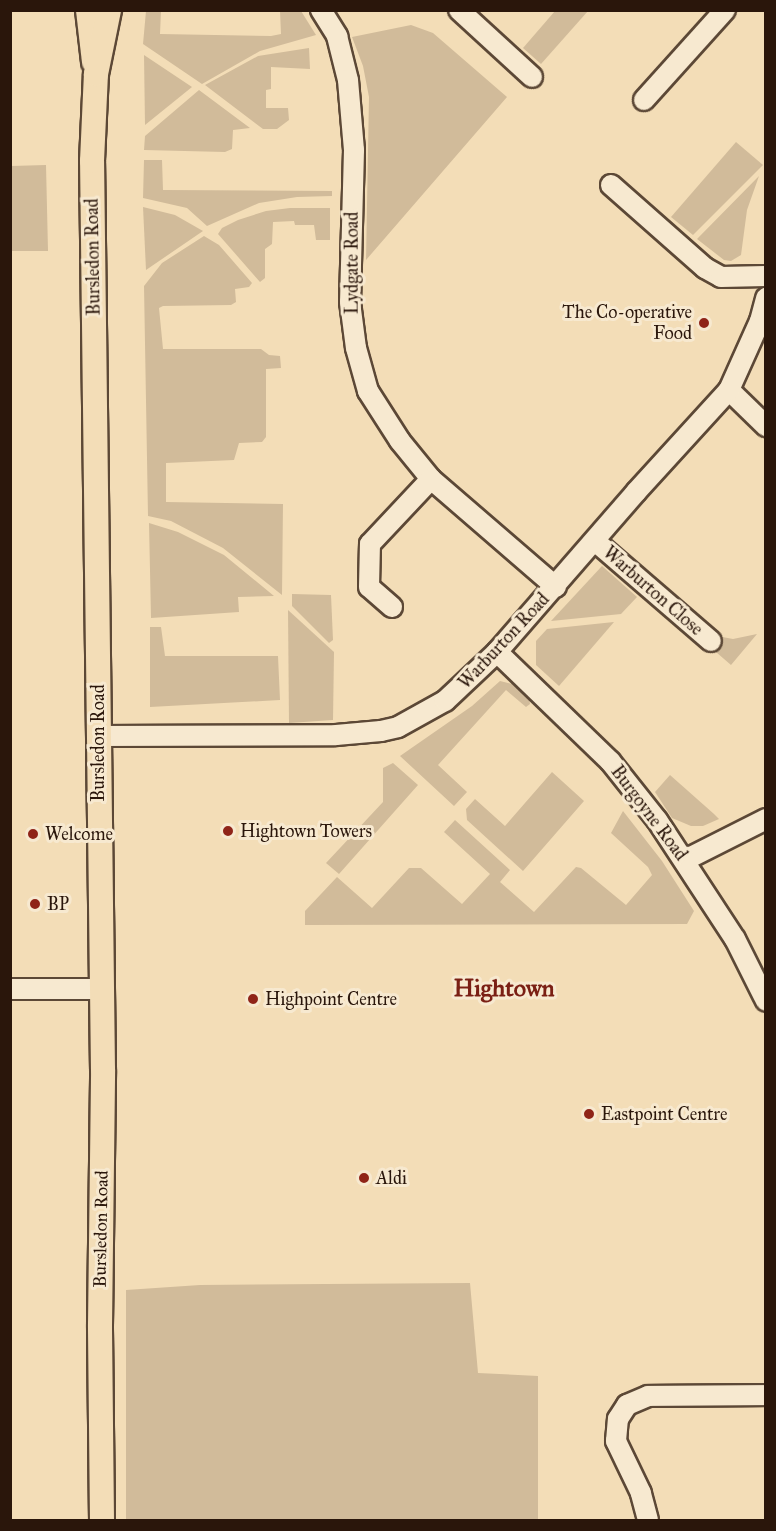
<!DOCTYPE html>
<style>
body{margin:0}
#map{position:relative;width:776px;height:1531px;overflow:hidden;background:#f3ddb7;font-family:"IM FELL Great Primer",serif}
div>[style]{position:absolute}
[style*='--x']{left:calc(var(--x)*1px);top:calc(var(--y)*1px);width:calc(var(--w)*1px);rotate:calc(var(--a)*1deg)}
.green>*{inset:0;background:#d1bb9a}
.roads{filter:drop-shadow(2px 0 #5c4836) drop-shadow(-2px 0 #5c4836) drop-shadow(0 2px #5c4836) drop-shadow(0 -2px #5c4836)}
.minor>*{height:20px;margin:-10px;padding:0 10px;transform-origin:10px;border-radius:10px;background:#f7e9d0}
.major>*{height:24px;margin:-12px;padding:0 12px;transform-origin:12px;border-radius:12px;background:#f3ddb7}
.dots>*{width:16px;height:16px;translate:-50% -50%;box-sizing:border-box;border:3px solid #f7e9d0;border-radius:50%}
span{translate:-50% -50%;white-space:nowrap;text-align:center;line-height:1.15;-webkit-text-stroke:6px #f7e9d0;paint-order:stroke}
.street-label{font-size:18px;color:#2a160b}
.poi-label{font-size:18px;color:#2a160b}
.right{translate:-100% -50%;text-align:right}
.left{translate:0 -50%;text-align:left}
.district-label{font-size:24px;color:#7a1f14;font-weight:700}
.frame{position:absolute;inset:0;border:12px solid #2a160b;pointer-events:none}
</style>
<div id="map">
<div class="green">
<i style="clip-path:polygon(146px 11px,161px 11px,160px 34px,271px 36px,281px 34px,280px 11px,301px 11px,316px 35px,260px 51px,202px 84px,143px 44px)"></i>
<i style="clip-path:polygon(555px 11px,588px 11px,541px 64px,523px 48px)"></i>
<i style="clip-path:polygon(411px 25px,433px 33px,507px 97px,366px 260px,369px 97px,363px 66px,352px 37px)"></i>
<i style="clip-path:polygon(309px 48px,310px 69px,271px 67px,271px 89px,266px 90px,266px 108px,288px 108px,289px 120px,277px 129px,263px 129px,205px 85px,258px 56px)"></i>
<i style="clip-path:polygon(144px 55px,192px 87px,145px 125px)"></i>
<i style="clip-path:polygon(199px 90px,250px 128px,233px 130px,232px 149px,225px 152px,144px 150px,145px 136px)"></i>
<i style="clip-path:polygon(736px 142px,763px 165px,693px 235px,671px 217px)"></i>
<i style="clip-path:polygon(144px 160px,162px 160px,163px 190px,332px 191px,332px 196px,297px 197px,259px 203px,207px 226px,187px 208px,143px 198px)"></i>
<i style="clip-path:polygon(46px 165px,48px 251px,11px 251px,11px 166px)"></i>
<i style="clip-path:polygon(759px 176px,747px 210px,741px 255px,731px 261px,724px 260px,697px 239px)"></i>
<i style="clip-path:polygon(143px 207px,175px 215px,203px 231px,146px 270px)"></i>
<i style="clip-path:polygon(290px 208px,330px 208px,330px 240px,316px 240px,314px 225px,295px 225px,294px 221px,273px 222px,272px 244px,265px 249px,265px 278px,260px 282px,218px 234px,222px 228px,238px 220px,266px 211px)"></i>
<i style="clip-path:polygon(204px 236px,219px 245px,252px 283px,249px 287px,235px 289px,236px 302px,231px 305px,163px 306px,159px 308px,163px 349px,261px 349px,269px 355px,280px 356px,281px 368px,266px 369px,266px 437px,262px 442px,239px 443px,234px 460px,166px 463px,166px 502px,283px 504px,282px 595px,223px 548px,171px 521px,148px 516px,144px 286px,162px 263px)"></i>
<i style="clip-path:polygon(149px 523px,178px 532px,224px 555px,274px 596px,238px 597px,239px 612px,151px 618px)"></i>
<i style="clip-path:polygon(602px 566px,637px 597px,621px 614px,551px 621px)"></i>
<i style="clip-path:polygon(292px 594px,331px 595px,333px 640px,329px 643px,292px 606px)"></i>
<i style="clip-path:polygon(288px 610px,334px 652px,333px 720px,289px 723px)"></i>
<i style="clip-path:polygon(614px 622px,559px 686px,536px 665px,536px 641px,547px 629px)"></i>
<i style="clip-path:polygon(150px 627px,161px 627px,165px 656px,278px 656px,280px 700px,150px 707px)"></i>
<i style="clip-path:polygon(757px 634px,731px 665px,709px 646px,717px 636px,733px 639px)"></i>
<i style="clip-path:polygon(500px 681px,512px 684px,529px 698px,530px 704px,526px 707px,506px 690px,438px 765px,467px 792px,454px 806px,400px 756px,472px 706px)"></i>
<i style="clip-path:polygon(393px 763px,418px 785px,339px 874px,326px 863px,383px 802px,383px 768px)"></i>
<i style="clip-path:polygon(552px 772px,584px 801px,523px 871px,467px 820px,466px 809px,475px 799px,505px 826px)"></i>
<i style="clip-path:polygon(670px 775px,714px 814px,719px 819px,703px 826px,691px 826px,672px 818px,655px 792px)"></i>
<i style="clip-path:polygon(623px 811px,662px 861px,694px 911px,687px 924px,305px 925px,305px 911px,337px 877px,372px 908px,409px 868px,421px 868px,462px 904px,490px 874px,444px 832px,455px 820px,510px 870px,500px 882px,534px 912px,576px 867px,581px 868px,626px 905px,652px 875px,648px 867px,611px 833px)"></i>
<i style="clip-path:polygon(470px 1283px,478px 1373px,538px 1376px,538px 1520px,126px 1520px,126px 1290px,200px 1285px)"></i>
</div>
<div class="roads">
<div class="minor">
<i style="--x:321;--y:10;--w:31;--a:58"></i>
<i style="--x:337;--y:36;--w:45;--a:76"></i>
<i style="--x:348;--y:80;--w:70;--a:85.1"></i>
<i style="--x:354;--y:150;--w:152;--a:91.5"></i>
<i style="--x:350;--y:302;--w:46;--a:82.6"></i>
<i style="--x:356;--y:348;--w:45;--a:74.4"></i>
<i style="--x:368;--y:391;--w:59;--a:57.4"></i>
<i style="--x:400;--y:441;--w:49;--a:50.8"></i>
<i style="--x:431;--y:479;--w:165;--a:40.8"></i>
<i style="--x:459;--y:10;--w:99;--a:42.5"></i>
<i style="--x:644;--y:100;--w:121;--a:-48"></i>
<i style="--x:611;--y:185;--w:125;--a:41.4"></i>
<i style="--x:705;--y:268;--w:18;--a:29"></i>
<i style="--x:721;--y:277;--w:45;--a:-1.3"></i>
<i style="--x:729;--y:390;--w:52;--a:44.2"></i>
<i style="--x:595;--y:541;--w:153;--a:40.8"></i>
<i style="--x:392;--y:607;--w:30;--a:-139"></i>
<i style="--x:369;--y:587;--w:43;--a:-88.7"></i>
<i style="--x:370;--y:544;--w:89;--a:-46.8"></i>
<i style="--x:497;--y:652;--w:157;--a:44"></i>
<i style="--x:610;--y:761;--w:75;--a:51.5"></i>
<i style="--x:657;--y:820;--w:142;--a:56.8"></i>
<i style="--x:735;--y:939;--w:69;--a:63.4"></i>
<i style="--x:99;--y:736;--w:237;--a:-0.2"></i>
<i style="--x:336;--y:735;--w:45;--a:-5.1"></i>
<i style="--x:381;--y:731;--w:17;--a:-13"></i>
<i style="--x:398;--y:727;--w:54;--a:-29"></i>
<i style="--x:445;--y:701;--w:71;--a:-43.3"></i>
<i style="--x:497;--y:652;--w:212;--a:-49"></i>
<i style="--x:636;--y:492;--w:138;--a:-47.6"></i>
<i style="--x:729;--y:390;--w:76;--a:-65.8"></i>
<i style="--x:760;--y:321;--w:24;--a:-75"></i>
<i style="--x:685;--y:860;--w:91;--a:-26.8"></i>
<i style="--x:10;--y:989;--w:92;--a:0"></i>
<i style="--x:648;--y:1520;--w:28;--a:-105"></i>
<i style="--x:641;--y:1493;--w:58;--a:-115.7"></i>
<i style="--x:616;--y:1441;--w:22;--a:-85"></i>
<i style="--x:618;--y:1419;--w:17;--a:-57"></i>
<i style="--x:627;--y:1405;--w:23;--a:-23"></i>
<i style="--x:648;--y:1396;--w:118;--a:-0.5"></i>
</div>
<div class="major">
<i style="--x:88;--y:10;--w:52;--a:83.4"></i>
<i style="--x:102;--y:1520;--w:195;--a:-90.6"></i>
<i style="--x:100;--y:1325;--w:255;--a:-89.3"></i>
<i style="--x:103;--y:1070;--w:909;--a:-90.69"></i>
<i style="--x:92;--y:161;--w:87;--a:-87.4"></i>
<i style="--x:96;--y:74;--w:65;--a:-78.5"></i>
</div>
</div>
<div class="dots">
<i style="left:704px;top:323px;background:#8f2418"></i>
<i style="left:228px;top:831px;background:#8f2418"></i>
<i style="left:33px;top:834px;background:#8f2418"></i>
<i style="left:35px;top:904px;background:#8f2418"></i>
<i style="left:253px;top:999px;background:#8f2418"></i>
<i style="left:589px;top:1114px;background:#8f2418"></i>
<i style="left:364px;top:1178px;background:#8f2418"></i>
</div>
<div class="street-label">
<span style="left:93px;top:257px;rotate:-91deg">Bursledon Road</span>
<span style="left:352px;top:263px;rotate:-90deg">Lydgate Road</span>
<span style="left:653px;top:591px;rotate:41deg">Warburton Close</span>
<span style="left:504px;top:641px;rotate:-47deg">Warburton Road</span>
<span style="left:98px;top:743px;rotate:-90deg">Bursledon Road</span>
<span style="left:649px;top:813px;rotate:53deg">Burgoyne Road</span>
<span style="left:101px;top:1229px;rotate:-89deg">Bursledon Road</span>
</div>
<div class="poi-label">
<span class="right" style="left:692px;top:323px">The Co-operative<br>Food</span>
<span class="left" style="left:240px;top:831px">Hightown Towers</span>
<span class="left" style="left:45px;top:834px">Welcome</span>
<span class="left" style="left:47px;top:904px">BP</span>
<span class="left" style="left:265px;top:999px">Highpoint Centre</span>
<span class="left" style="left:601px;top:1114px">Eastpoint Centre</span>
<span class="left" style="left:376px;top:1178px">Aldi</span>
</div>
<div class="district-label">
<span style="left:504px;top:989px">Hightown</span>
</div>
<div class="frame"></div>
</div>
